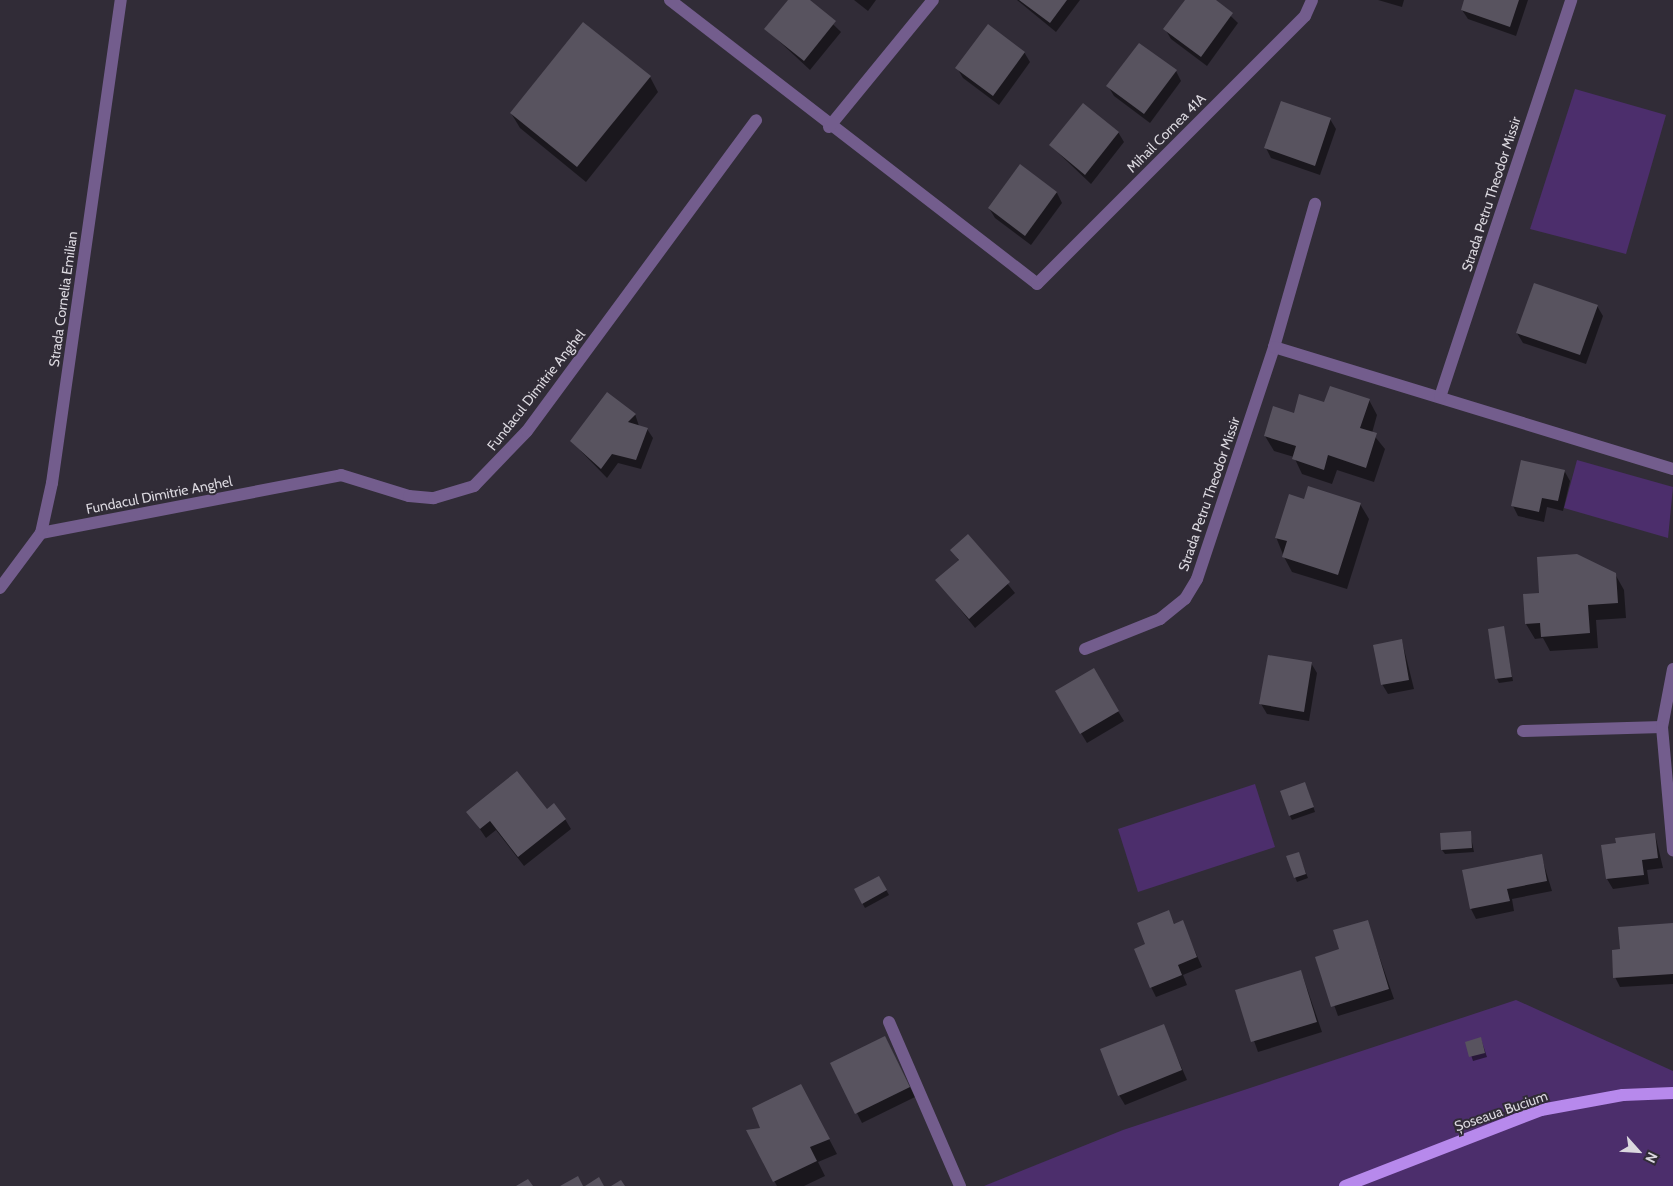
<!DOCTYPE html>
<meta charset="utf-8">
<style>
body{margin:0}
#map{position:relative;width:1673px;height:1186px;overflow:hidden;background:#312c37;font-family:Cabin,sans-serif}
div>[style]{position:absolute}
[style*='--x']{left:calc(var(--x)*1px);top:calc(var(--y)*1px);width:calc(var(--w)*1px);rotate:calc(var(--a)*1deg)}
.green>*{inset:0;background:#4c2e6c}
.shadow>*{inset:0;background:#0007}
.building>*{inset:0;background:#58535f}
.service>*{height:12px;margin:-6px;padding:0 6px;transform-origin:6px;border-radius:6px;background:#735d8d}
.minor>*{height:12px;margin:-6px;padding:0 6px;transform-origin:6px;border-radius:6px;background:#735d8d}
.primary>*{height:12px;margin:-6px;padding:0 6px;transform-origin:6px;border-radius:6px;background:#b789ec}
span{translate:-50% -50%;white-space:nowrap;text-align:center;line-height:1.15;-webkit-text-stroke:4px #312c37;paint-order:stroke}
.street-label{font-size:14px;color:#dbd8df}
.north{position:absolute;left:1613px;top:1126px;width:50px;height:50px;-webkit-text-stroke:4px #312c37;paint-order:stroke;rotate:116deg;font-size:14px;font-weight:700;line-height:20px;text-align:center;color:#dbd8df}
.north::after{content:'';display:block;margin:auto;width:18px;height:22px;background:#dbd8df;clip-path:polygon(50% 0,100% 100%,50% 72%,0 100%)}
</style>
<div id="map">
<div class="green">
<i style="clip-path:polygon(1575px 89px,1666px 115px,1626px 254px,1530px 229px)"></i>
<i style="clip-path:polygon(1577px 460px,1673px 487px,1668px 538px,1564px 508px)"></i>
<i style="clip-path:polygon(1255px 784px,1275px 847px,1138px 892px,1118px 829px)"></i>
<i style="clip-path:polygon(1516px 1000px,1673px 1071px,1673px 1186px,984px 1186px,1123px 1130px)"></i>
</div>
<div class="shadow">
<i style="clip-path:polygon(790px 0,808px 0,841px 32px,810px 70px,766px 29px)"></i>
<i style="clip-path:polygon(854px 0,876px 0,868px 11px)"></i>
<i style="clip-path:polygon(1017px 0,1080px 0,1056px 32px)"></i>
<i style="clip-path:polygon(1187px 0,1214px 0,1238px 23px,1207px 66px,1171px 39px,1165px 29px)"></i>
<i style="clip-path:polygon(1378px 0,1404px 0,1402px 7px)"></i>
<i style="clip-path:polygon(1465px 0,1528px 0,1516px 36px,1468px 19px,1462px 10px)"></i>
<i style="clip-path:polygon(1024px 52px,1030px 62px,999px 105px,963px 78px,957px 68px)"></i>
<i style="clip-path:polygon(1176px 71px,1181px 81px,1150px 123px,1114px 96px,1108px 86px)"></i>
<i style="clip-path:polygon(650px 77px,658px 92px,586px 182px,520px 128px,511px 113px)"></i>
<i style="clip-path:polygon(1330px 119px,1336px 129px,1320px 175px,1271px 158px,1266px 148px)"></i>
<i style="clip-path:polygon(1118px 132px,1124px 142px,1091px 184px,1050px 145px)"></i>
<i style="clip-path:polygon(1021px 166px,1057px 193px,1062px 203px,1031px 245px,995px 218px,989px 208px)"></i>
<i style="clip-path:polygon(1597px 306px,1603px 316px,1586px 364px,1523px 343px,1517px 333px)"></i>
<i style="clip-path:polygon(1369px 400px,1377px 415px,1372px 433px,1385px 449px,1374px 482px,1337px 470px,1332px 484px,1302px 474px,1294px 457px,1274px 451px,1265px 436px,1294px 414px,1325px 404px)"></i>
<i style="clip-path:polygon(635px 414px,639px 426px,647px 429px,653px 438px,641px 469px,618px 463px,607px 478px,571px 441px)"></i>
<i style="clip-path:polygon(1565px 472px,1570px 481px,1563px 511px,1547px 507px,1544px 522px,1518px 516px,1513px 506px)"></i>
<i style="clip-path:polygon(1305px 501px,1360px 504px,1369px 519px,1347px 589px,1292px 572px,1284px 557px,1276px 537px)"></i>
<i style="clip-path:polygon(968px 535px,1015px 593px,975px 628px,937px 580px,959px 561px,952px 550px)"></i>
<i style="clip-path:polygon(1615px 574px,1624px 590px,1626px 618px,1596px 620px,1598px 648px,1550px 651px,1543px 638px,1535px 639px,1526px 624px,1541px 594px)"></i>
<i style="clip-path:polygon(1503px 628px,1513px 681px,1499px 683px,1497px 679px)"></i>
<i style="clip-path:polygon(1402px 641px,1414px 689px,1388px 694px,1382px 684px)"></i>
<i style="clip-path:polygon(1311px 663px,1317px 673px,1309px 721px,1267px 714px,1261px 704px)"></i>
<i style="clip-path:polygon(1093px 670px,1124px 721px,1087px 743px,1056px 692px)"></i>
<i style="clip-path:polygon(1307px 788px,1315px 812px,1292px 820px,1290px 816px)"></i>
<i style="clip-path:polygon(546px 810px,565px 819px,571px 829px,524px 866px,496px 830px,486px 838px,468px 812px)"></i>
<i style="clip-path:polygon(1470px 832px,1474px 852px,1445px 854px,1442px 850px)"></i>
<i style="clip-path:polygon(1655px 834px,1663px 868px,1647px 870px,1649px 884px,1613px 889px,1607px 879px,1617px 844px)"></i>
<i style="clip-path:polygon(1298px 853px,1308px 878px,1297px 882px,1295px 877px)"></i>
<i style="clip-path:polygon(1541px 855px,1552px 891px,1512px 899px,1514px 911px,1476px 919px,1471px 909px)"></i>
<i style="clip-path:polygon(879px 877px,889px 895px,865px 908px,855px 890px)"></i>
<i style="clip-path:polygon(1168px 912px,1175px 925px,1182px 922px,1202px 967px,1183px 975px,1187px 985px,1156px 997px,1151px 987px,1147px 945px)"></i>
<i style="clip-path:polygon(1367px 921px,1394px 999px,1338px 1016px,1317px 957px,1340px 950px)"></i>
<i style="clip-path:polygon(1673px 924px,1673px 984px,1620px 987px,1615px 977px)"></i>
<i style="clip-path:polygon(1301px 971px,1322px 1032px,1258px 1052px,1236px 990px)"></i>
<i style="clip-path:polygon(1163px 1025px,1187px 1080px,1125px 1105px,1119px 1095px)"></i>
<i style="clip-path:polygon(1481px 1039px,1487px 1057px,1473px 1061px,1467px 1043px)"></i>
<i style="clip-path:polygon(890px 1048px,915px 1097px,862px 1123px,832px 1064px)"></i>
<i style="clip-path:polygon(809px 1101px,837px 1154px,818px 1162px,825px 1176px,804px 1186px,777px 1186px,748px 1131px,762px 1128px)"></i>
</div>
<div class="building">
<i style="clip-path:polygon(788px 0,810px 0,836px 21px,804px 61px,764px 29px)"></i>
<i style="clip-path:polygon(1019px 0,1067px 0,1050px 23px)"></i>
<i style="clip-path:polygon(1185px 0,1216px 0,1233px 13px,1201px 57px,1163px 29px)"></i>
<i style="clip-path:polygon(1464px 0,1519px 0,1510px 27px,1461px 10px)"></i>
<i style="clip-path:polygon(583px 22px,651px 76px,577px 167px,510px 113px)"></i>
<i style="clip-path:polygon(988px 24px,1025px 52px,993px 96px,955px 68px)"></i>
<i style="clip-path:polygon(1139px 43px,1177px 70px,1144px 114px,1106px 86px)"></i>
<i style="clip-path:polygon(1281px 101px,1331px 118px,1315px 166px,1264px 148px)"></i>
<i style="clip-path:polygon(1083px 103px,1119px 132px,1085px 175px,1049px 145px)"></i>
<i style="clip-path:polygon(1020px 164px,1057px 192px,1025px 236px,988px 208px)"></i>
<i style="clip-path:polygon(1534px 283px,1598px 305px,1580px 355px,1516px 333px)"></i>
<i style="clip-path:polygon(1330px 386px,1370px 399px,1360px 428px,1377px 433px,1366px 468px,1328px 455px,1324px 470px,1292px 459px,1296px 446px,1264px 436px,1273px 406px,1294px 413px,1299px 394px,1324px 402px)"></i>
<i style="clip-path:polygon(607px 392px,636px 414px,628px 422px,648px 428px,636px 460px,612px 454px,601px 469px,570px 441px)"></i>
<i style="clip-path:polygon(1521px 460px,1565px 470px,1558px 501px,1542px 498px,1539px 512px,1511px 506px)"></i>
<i style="clip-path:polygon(1308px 486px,1361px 503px,1338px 575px,1282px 557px,1287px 541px,1275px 538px,1289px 494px,1304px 499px)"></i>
<i style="clip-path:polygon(968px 534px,1010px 582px,969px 619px,935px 580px,959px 560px,950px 550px)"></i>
<i style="clip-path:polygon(1577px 554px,1616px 573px,1618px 603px,1588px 605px,1590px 633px,1541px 637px,1540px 623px,1525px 624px,1523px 594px,1539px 593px,1537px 557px)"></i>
<i style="clip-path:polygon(1504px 626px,1512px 677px,1495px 679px,1488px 629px)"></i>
<i style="clip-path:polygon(1402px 639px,1409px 680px,1381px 685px,1373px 645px)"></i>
<i style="clip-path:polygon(1268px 655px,1312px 662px,1304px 712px,1259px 704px)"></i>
<i style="clip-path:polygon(1094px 668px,1119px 711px,1080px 734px,1055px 691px)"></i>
<i style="clip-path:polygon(517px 771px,547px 809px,554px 803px,566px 819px,518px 857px,490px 821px,480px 829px,466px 812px)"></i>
<i style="clip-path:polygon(1305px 782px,1314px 807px,1289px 816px,1280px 791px)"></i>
<i style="clip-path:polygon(1471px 831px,1472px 848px,1441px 850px,1440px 833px)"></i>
<i style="clip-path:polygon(1655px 833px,1658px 858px,1642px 860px,1644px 875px,1606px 879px,1601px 845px,1616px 843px,1615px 838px)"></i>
<i style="clip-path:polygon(1299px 852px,1306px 874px,1294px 878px,1286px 856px)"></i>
<i style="clip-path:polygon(1542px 854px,1547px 881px,1507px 889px,1510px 901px,1470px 909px,1462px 870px)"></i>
<i style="clip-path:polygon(879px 876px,887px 890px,862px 904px,854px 889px)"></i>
<i style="clip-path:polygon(1169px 910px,1174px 924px,1183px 920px,1197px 957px,1178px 965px,1182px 975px,1150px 988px,1134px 949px,1145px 944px,1137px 923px)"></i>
<i style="clip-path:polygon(1368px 920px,1389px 989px,1331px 1007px,1315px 957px,1339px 949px,1333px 930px)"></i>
<i style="clip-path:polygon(1673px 923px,1673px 974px,1613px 978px,1612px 950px,1620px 949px,1618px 927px)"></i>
<i style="clip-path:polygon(1301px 970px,1317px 1022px,1251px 1042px,1235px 990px)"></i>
<i style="clip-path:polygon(1164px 1024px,1182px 1070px,1118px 1096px,1100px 1049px)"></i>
<i style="clip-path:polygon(885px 1036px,910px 1087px,855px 1114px,830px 1063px)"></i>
<i style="clip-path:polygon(1481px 1037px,1485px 1053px,1469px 1057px,1465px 1042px)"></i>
<i style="clip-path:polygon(801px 1084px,830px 1139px,810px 1147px,817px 1161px,773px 1182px,746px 1130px,760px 1128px,752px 1108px)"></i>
<i style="clip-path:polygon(578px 1176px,583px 1186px,560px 1186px)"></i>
<i style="clip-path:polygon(599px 1177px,604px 1186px,585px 1186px)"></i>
<i style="clip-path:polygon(528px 1179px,533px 1186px,516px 1186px)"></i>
<i style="clip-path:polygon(621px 1180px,625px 1186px,611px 1186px)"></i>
</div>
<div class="service">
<i style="--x:41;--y:533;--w:306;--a:-10.9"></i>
<i style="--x:341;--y:475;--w:71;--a:17.2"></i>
<i style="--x:409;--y:496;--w:25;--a:5"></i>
<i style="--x:434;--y:498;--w:42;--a:-16.7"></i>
<i style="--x:474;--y:486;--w:76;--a:-46.1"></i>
<i style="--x:527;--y:431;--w:386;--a:-53.6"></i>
<i style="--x:1085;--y:649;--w:81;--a:-21.8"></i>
<i style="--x:1160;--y:619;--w:32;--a:-39"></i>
<i style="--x:1185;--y:599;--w:23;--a:-59"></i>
<i style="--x:1197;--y:579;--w:244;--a:-71.6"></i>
<i style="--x:1274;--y:347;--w:149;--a:-74"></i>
<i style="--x:1523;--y:731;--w:139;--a:-1.6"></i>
</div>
<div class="minor">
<i style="--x:670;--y:0;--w:464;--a:37.7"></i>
<i style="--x:1037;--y:284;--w:379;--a:-45"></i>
<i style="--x:1305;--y:16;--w:17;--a:-66"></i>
<i style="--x:829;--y:127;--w:164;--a:-50.7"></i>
<i style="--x:1274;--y:347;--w:417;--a:17"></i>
<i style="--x:1440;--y:397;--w:418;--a:-71.7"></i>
<i style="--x:0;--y:588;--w:69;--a:-53.3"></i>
<i style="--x:41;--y:533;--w:51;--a:-77.6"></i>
<i style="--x:52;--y:483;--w:488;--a:-81.9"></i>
<i style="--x:1673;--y:669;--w:59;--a:100.7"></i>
<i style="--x:1662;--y:727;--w:124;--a:84.9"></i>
<i style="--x:889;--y:1022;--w:179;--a:66.6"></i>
</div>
<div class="primary">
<i style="--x:1345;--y:1186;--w:210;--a:-21.2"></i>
<i style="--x:1541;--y:1110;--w:83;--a:-10.4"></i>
<i style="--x:1623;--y:1095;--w:50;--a:-2.3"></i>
</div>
<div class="street-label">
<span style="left:1166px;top:133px;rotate:-45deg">Mihail Cornea 41A</span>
<span style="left:1491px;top:194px;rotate:-72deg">Strada Petru Theodor Missir</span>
<span style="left:63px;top:299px;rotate:-82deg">Strada Cornelia Emilian</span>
<span style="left:536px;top:390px;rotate:-52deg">Fundacul Dimitrie Anghel</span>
<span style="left:1209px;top:494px;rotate:-71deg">Strada Petru Theodor Missir</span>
<span style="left:159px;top:495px;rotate:-11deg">Fundacul Dimitrie Anghel</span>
<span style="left:1501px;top:1111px;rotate:-19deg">Șoseaua Bucium</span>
</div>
<div class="north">N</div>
</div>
